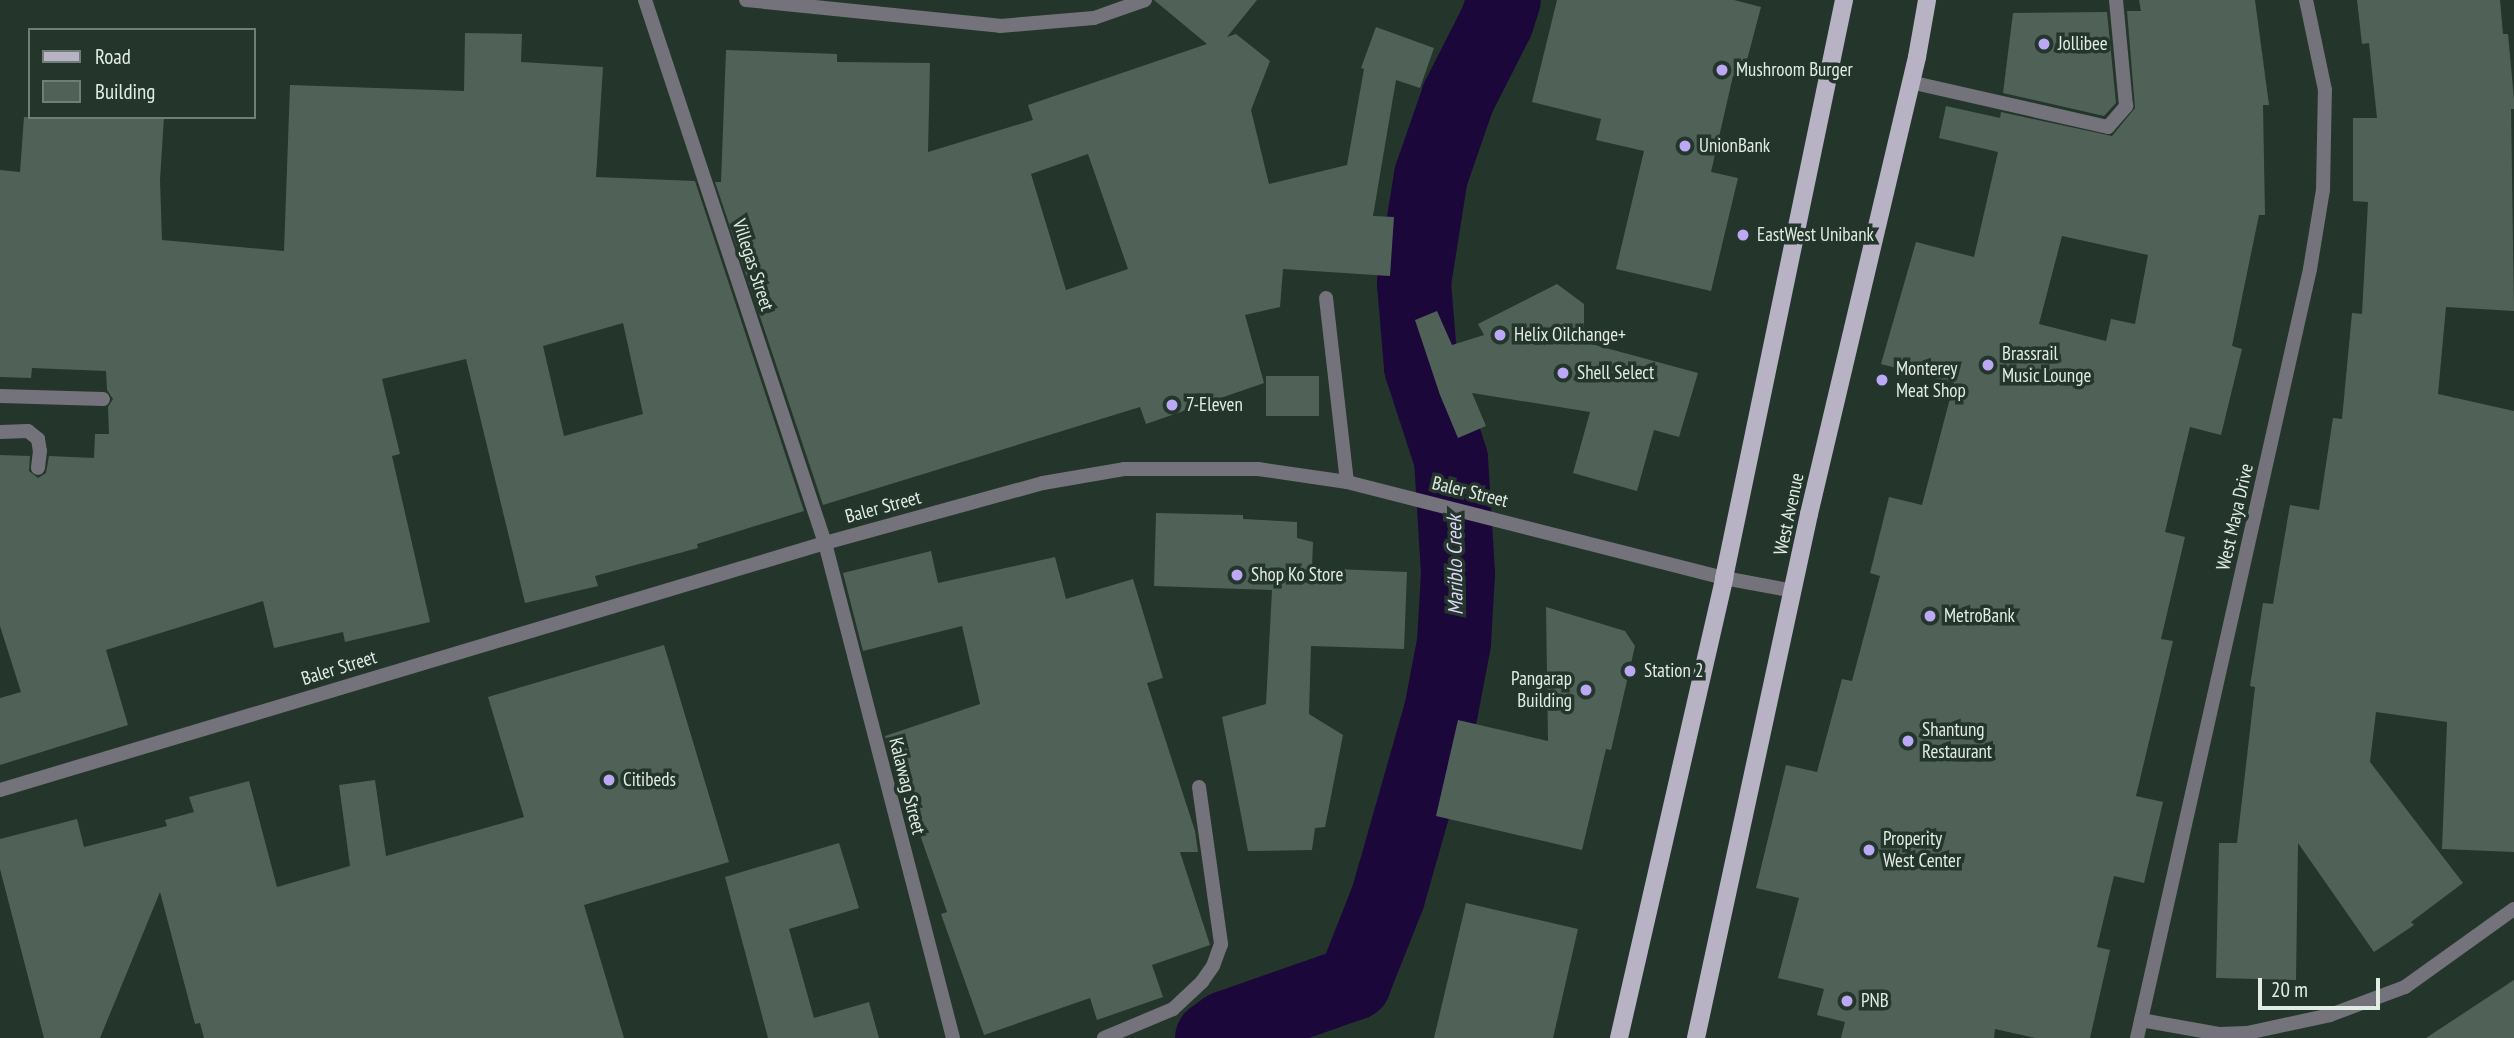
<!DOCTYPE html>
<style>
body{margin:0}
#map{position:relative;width:2514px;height:1038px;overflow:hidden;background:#24352c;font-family:"PT Sans Narrow",sans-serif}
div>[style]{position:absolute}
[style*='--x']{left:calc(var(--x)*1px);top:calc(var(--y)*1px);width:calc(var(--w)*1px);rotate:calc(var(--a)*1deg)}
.river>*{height:74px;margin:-37px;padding:0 37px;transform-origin:37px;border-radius:37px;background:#1c073a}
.building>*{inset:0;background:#506257}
.service>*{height:14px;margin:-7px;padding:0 7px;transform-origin:7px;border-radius:7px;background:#74727a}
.minor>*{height:14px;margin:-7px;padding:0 7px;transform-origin:7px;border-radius:7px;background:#74727a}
.tertiary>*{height:14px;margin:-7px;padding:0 7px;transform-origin:7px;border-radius:7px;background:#74727a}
.primary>*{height:18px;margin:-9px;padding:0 9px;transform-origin:9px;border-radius:9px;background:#b7b3c4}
.dots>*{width:19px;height:19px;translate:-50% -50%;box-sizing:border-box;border:4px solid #24352c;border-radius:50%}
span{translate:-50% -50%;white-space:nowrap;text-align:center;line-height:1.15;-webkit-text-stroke:7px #24352c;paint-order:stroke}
.poi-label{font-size:19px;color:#e1ece5}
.left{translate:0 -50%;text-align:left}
.right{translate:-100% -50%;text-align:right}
.street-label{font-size:19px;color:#e1ece5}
.water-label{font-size:21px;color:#ddd6f9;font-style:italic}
.legend{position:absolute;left:28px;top:28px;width:228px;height:91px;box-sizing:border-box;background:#24352c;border:2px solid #707e76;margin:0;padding:9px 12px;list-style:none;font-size:21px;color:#e1ece5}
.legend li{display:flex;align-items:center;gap:14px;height:35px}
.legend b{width:35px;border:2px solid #707e76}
.scale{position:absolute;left:2258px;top:978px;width:122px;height:32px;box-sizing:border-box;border:4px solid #e1ece5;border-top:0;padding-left:9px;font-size:21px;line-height:24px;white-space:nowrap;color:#e1ece5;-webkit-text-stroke:5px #24352c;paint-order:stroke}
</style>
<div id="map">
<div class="river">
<i style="--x:1212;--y:1038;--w:17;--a:-36"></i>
<i style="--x:1226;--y:1028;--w:136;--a:-19.4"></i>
<i style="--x:1354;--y:983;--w:92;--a:-68.4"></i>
<i style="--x:1388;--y:897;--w:193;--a:-74.1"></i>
<i style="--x:1441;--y:711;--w:69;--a:-79.2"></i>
<i style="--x:1454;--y:643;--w:70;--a:-86.7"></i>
<i style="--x:1458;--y:573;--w:114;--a:-93.5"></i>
<i style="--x:1451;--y:459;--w:97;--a:-108.1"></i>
<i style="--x:1421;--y:367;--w:84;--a:-94.8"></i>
<i style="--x:1414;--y:283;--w:108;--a:-81"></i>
<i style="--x:1431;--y:176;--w:83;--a:-70.9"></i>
<i style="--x:1458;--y:98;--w:86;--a:-63.1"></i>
<i style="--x:1497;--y:21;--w:22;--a:-72"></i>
</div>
<div class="building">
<i style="clip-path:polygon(evenodd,1154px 0,1257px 0,1227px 37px,1236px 34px,1270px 61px,1251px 110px,1269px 184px,1347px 165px,1364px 69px,1361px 68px,1376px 27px,1434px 48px,1420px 88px,1396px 80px,1373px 216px,1394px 217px,1390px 276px,1283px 269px,1280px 307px,1245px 315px,1264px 383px,1146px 424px,1140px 407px,823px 505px,715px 182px,721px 182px,726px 50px,837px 54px,837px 62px,930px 63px,928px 152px,1033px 120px,1028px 105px,1207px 44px,1154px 0,1088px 154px,1128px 269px,1066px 290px,1031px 174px,1088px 154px)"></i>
<i style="clip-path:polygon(1557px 0,1734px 0,1761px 7px,1742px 79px,1733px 76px,1711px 172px,1738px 178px,1711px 291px,1616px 269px,1644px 151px,1596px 140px,1601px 119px,1532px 102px)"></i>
<i style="clip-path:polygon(evenodd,2139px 0,2255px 0,2269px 105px,2263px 105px,2265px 215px,2259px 215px,2232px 346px,2242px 349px,2221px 435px,2190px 427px,2165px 532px,2185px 537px,2161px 639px,2173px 641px,2136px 796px,2163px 802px,2144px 883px,2114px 876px,2097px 947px,2110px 950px,2090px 1038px,2035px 1038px,1995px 1029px,1994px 1038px,1841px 1038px,1845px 1022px,1817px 1015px,1824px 989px,1778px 978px,1799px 898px,1756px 888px,1786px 765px,1817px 772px,1842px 679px,1852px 681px,1880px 576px,1870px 573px,1889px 497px,1922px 505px,1954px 383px,1881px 364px,1916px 242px,1974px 257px,1998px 152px,1939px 138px,1946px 106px,2000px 118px,2001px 112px,2112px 136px,2135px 108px,2127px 11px,2141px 11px,2139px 0,2062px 236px,2148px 255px,2135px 324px,2111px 319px,2106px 341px,2039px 324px,2062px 236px)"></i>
<i style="clip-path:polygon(2357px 0,2500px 0,2503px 34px,2508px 34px,2514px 99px,2514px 109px,2511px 109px,2514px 311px,2446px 307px,2438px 394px,2514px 411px,2514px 852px,2442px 849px,2447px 722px,2376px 712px,2370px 762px,2463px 883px,2411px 922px,2414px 925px,2374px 952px,2298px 843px,2296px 980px,2216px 978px,2219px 843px,2237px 843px,2255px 687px,2250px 686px,2263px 603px,2273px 604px,2290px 505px,2319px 510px,2333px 418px,2342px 419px,2352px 313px,2362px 314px,2368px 202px,2353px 201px,2353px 118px,2377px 118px,2369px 43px,2362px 44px)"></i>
<i style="clip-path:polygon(2107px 12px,2116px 103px,2104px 116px,2003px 93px,2013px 13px)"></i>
<i style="clip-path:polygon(evenodd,465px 33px,522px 34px,521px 62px,603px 67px,596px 177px,695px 181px,804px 511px,697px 544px,698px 548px,595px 576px,598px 586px,525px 603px,466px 359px,382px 379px,400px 454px,392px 456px,430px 622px,345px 642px,343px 632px,274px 648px,263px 601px,106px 650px,128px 725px,0 765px,0 698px,21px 692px,0 626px,0 455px,30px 456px,29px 471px,38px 478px,46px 473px,49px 456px,94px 458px,95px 434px,109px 434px,108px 407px,113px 399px,107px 390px,106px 371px,32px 368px,31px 378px,0 377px,0 170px,20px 172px,24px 117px,164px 117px,160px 180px,162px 240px,284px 251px,290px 85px,464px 91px,465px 33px,623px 323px,643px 414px,564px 436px,543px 346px,623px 323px)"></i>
<i style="clip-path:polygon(1557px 284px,1584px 304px,1584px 342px,1698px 373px,1679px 437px,1654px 430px,1637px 491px,1573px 473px,1590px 412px,1472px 393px,1486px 426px,1458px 438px,1440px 395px,1415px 320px,1437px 311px,1452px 345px,1484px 335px,1478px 324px)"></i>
<i style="clip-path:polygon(1266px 376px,1319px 376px,1319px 416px,1266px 416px)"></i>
<i style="clip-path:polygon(1156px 513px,1243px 515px,1243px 519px,1297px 522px,1297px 538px,1313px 542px,1312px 568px,1407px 572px,1404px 649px,1311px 646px,1309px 714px,1343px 735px,1325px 827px,1315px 828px,1312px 850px,1248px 851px,1222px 717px,1266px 704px,1272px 590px,1154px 586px)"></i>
<i style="clip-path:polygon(931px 551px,938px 583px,1055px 557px,1066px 599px,1133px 579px,1163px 678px,1147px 683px,1195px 831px,1198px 852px,1180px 852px,1210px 945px,1152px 965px,1163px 997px,1097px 1020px,1090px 998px,984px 1035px,941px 914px,947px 912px,911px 809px,905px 811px,901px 798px,885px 736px,980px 704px,962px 626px,863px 651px,843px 573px)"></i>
<i style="clip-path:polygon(1546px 607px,1625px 631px,1635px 646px,1611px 750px,1606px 749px,1582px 850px,1436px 816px,1458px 720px,1548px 741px)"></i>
<i style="clip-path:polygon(664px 645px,729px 862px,584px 905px,624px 1038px,204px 1038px,200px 1023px,195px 1024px,160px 892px,100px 1038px,44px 1038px,0 869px,0 839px,77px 819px,84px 847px,167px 826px,165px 820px,194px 812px,189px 797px,249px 781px,277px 887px,350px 866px,339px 785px,375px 780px,386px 856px,524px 817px,488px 697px)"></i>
<i style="clip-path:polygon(839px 843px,859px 908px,789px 929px,814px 1018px,869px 1002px,879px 1038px,768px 1038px,725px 877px)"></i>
<i style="clip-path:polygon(1466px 903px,1578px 929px,1553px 1038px,1434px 1038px)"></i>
<i style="clip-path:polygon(2514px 980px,2514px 1038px,2426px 1038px)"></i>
</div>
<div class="service">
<i style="--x:1910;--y:82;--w:203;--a:12.8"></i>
<i style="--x:2108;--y:127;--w:28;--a:-49"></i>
<i style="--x:2126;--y:106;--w:106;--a:-95.4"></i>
<i style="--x:1326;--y:298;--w:185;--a:83.5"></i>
<i style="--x:0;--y:396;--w:103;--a:1.7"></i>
<i style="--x:0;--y:432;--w:28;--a:-2"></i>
<i style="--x:28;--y:431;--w:13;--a:39"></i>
<i style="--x:38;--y:439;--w:12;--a:81"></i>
<i style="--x:40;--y:451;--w:17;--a:97"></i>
<i style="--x:1199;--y:787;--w:159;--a:82"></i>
<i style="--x:1221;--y:944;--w:23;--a:110"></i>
<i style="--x:1213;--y:966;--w:19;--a:125"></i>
</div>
<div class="minor">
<i style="--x:746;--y:0;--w:255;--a:5.8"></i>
<i style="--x:1000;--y:26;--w:94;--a:-4.9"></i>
<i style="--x:1094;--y:18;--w:54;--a:-19.4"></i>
<i style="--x:825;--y:543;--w:511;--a:75.5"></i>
<i style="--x:2141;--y:1020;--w:79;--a:10.2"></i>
<i style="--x:2219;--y:1034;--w:28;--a:-2"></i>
<i style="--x:2247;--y:1033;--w:85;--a:-12.2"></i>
<i style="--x:2330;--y:1015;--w:80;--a:-20.5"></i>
<i style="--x:2405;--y:987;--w:134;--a:-35.6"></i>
<i style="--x:1104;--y:1038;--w:75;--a:-22.8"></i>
<i style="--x:1173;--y:1009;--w:40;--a:-43"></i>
<i style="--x:2137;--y:1038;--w:788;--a:-77.32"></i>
<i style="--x:2310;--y:269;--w:80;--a:-80.7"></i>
<i style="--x:2323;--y:190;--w:100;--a:-88.9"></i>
<i style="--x:2325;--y:90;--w:92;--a:-101.9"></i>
</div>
<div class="tertiary">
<i style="--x:645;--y:0;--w:572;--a:71.66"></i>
<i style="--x:0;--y:790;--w:861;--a:-16.67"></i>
<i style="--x:825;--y:543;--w:226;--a:-15.4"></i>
<i style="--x:1043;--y:483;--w:82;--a:-9.8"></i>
<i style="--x:1124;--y:469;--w:134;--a:0"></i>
<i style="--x:1258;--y:469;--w:90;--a:8.3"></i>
<i style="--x:1347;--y:482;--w:389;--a:14.3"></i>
<i style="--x:1724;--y:578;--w:71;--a:10.5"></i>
</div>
<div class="primary">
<i style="--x:1619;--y:1038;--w:472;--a:-77.1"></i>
<i style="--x:1724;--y:578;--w:590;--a:-78.27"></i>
<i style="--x:1696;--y:1038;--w:536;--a:-77.83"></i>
<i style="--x:1809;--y:514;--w:470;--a:-76.7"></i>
<i style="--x:1917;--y:57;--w:58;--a:-80"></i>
</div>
<div class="dots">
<i style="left:2044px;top:44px;background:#bca9f5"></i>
<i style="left:1722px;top:70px;background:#bca9f5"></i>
<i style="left:1685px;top:146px;background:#bca9f5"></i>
<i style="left:1743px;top:235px;background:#bca9f5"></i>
<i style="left:1500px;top:335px;background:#bca9f5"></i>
<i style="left:1988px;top:365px;background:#bca9f5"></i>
<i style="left:1563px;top:373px;background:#bca9f5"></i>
<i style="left:1882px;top:380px;background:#bca9f5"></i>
<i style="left:1172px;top:405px;background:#bca9f5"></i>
<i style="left:1237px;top:575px;background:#bca9f5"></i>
<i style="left:1930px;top:616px;background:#bca9f5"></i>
<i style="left:1630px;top:671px;background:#bca9f5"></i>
<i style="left:1586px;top:690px;background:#bca9f5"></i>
<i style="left:1908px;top:741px;background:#bca9f5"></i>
<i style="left:609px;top:780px;background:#bca9f5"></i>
<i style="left:1869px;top:850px;background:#bca9f5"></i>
<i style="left:1847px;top:1001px;background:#bca9f5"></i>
</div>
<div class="poi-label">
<span class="left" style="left:2058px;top:44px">Jollibee</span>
<span class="left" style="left:1736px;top:70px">Mushroom Burger</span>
<span class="left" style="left:1699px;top:146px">UnionBank</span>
<span class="left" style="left:1757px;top:235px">EastWest Unibank</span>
<span class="left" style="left:1514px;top:335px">Helix Oilchange+</span>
<span class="left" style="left:2002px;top:365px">Brassrail<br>Music Lounge</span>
<span class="left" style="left:1896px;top:380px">Monterey<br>Meat Shop</span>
<span class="left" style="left:1577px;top:373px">Shell Select</span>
<span class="left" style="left:1186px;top:405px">7-Eleven</span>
<span class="left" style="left:1251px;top:575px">Shop Ko Store</span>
<span class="left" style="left:1944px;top:616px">MetroBank</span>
<span class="left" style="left:1644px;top:671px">Station 2</span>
<span class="right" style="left:1572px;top:690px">Pangarap<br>Building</span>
<span class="left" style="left:1922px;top:741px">Shantung<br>Restaurant</span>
<span class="left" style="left:623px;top:780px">Citibeds</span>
<span class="left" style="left:1883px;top:850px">Properity<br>West Center</span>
<span class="left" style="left:1861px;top:1001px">PNB</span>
</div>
<div class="street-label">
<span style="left:753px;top:265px;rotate:72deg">Villegas Street</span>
<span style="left:1470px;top:492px;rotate:14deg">Baler Street</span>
<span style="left:883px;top:507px;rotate:-15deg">Baler Street</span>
<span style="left:1789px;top:514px;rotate:-78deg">West Avenue</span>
<span style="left:2235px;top:517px;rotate:-77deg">West Maya Drive</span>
<span style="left:339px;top:668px;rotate:-17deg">Baler Street</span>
<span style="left:907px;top:786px;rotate:76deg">Kalawag Street</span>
</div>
<div class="water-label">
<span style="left:1455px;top:565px;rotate:-91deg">Mariblo Creek</span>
</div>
<ul class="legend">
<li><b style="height:9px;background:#b7b3c4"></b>Road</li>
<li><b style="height:19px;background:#506257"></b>Building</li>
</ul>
<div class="scale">20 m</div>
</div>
